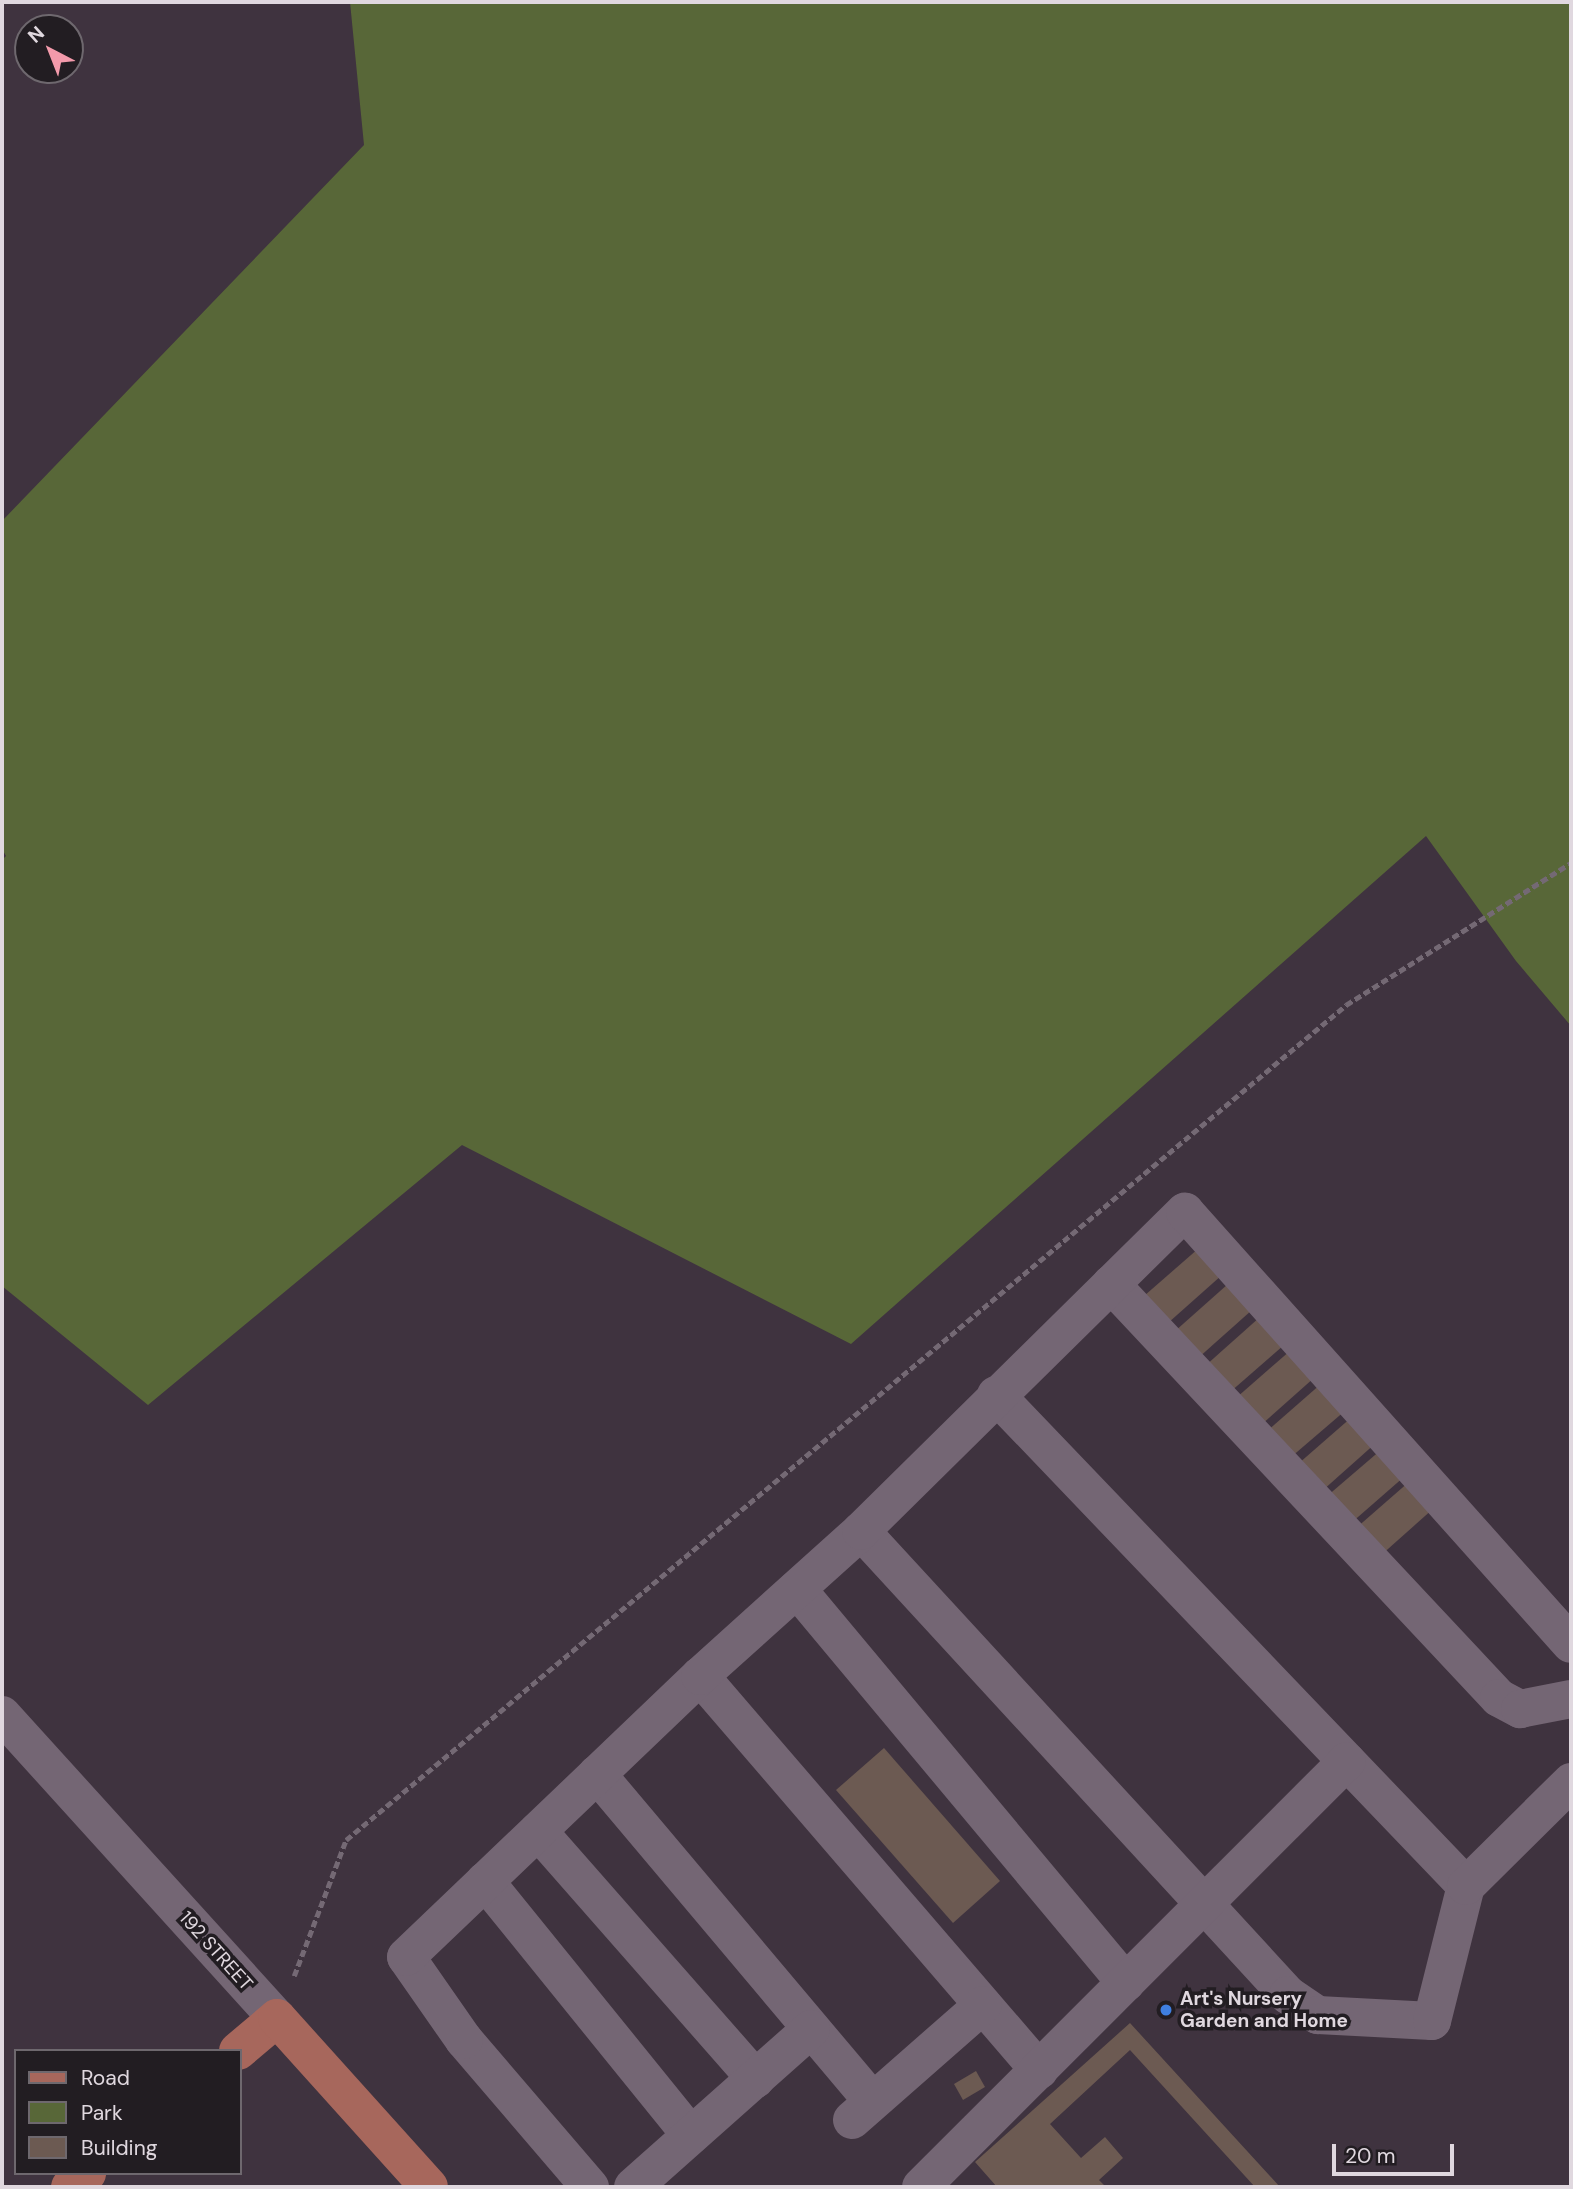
<!DOCTYPE html>
<style>
body{margin:0}
#map{position:relative;width:1573px;height:2189px;overflow:hidden;background:#3f333f;font-family:"DM Sans",sans-serif}
div>[style]{position:absolute}
[style*='--x']{left:calc(var(--x)*1px);top:calc(var(--y)*1px);width:calc(var(--w)*1px);rotate:calc(var(--a)*1deg)}
.green>*{inset:0;background:#586738}
.building>*{inset:0;background:#6c5a52}
.path>*{height:4.5px;margin-top:-2.25px;transform-origin:0;background:repeating-linear-gradient(90deg,#746974 0 7px,transparent 0 10.5px)}
.minor>*{height:38px;margin:-19px;padding:0 19px;transform-origin:19px;border-radius:19px;background:#746674}
.major>*{height:38px;margin:-19px;padding:0 19px;transform-origin:19px;border-radius:19px;background:#a7675c}
.dots>*{width:19px;height:19px;translate:-50% -50%;box-sizing:border-box;border:4px solid #221d22;border-radius:50%}
span{translate:-50% -50%;white-space:nowrap;text-align:center;line-height:1.15;-webkit-text-stroke:7px #221d22;paint-order:stroke}
.street-label{font-size:19px;color:#e0d8df}
.poi-label{font-size:19px;color:#e0d8df;font-weight:700}
.left{translate:0 -50%;text-align:left}
.frame{position:absolute;inset:0;border:4px solid #e0d8df;pointer-events:none}
.legend{position:absolute;left:14px;top:2049px;width:228px;height:126px;box-sizing:border-box;background:#221d22;border:2px solid #6e686e;margin:0;padding:9px 12px;list-style:none;font-size:21px;color:#e0d8df}
.legend li{display:flex;align-items:center;gap:14px;height:35px}
.legend b{width:35px;border:2px solid #6e686e}
.north{position:absolute;left:14px;top:14px;width:70px;height:70px;box-sizing:border-box;background:#221d22;border:2px solid #6e686e;border-radius:50%;rotate:318deg;font-size:19px;font-weight:700;line-height:28px;text-align:center;color:#e0d8df}
.north::after{content:'';display:block;margin:auto;width:24px;height:32px;background:#f39aab;clip-path:polygon(50% 0,100% 100%,50% 72%,0 100%)}
.scale{position:absolute;left:1332px;top:2144px;width:122px;height:32px;box-sizing:border-box;border:4px solid #e0d8df;border-top:0;padding-left:9px;font-size:21px;line-height:24px;white-space:nowrap;color:#e0d8df;-webkit-text-stroke:5px #221d22;paint-order:stroke}
</style>
<div id="map">
<div class="green">
<i style="clip-path:polygon(350px 2px,1571px 2px,1571px 1026px,1516px 961px,1426px 836px,851px 1344px,462px 1145px,148px 1405px,2px 1286px,2px 860px,6px 856px,2px 849px,2px 521px,364px 145px)"></i>
</div>
<div class="building">
<i style="clip-path:polygon(1199px 1248px,1222px 1275px,1168px 1323px,1144px 1296px)"></i>
<i style="clip-path:polygon(1228px 1284px,1252px 1310px,1197px 1359px,1174px 1332px)"></i>
<i style="clip-path:polygon(1260px 1317px,1284px 1345px,1229px 1393px,1205px 1366px)"></i>
<i style="clip-path:polygon(1291px 1350px,1315px 1377px,1260px 1426px,1236px 1398px)"></i>
<i style="clip-path:polygon(1322px 1383px,1346px 1410px,1290px 1458px,1267px 1431px)"></i>
<i style="clip-path:polygon(1353px 1416px,1377px 1442px,1322px 1491px,1298px 1464px)"></i>
<i style="clip-path:polygon(1382px 1449px,1405px 1476px,1350px 1524px,1326px 1497px)"></i>
<i style="clip-path:polygon(1410px 1481px,1434px 1508px,1379px 1557px,1355px 1529px)"></i>
<i style="clip-path:polygon(884px 1748px,1000px 1881px,953px 1923px,836px 1790px)"></i>
<i style="clip-path:polygon(1130px 2023px,1280px 2187px,1255px 2187px,1130px 2050px,1050px 2124px,1081px 2158px,1105px 2137px,1123px 2158px,1099px 2180px,1106px 2187px,997px 2187px,975px 2162px)"></i>
<i style="clip-path:polygon(976px 2071px,985px 2087px,963px 2100px,954px 2084px)"></i>
</div>
<div class="path">
<i style="--x:294;--y:1976;--w:146;--a:-69.1"></i>
<i style="--x:346;--y:1840;--w:1303;--a:-39.86"></i>
<i style="--x:1346;--y:1005;--w:266;--a:-32.3"></i>
</div>
<div class="minor">
<i style="--x:1111;--y:1284;--w:567;--a:46.86"></i>
<i style="--x:1499;--y:1698;--w:24;--a:28"></i>
<i style="--x:1520;--y:1709;--w:52;--a:-11.1"></i>
<i style="--x:996;--y:1395;--w:680;--a:46.25"></i>
<i style="--x:861;--y:1531;--w:631;--a:47.38"></i>
<i style="--x:1288;--y:1995;--w:36;--a:34"></i>
<i style="--x:1318;--y:2015;--w:114;--a:3"></i>
<i style="--x:1432;--y:2021;--w:139;--a:-75.9"></i>
<i style="--x:1466;--y:1886;--w:148;--a:-44.7"></i>
<i style="--x:797;--y:1589;--w:513;--a:50.14"></i>
<i style="--x:700;--y:1676;--w:520;--a:49.29"></i>
<i style="--x:2;--y:1715;--w:409;--a:47.8"></i>
<i style="--x:597;--y:1774;--w:426;--a:49.9"></i>
<i style="--x:538;--y:1831;--w:330;--a:48.7"></i>
<i style="--x:485;--y:1881;--w:327;--a:51"></i>
<i style="--x:852;--y:2120;--w:174;--a:-41.3"></i>
<i style="--x:590;--y:2187;--w:194;--a:-130.6"></i>
<i style="--x:464;--y:2040;--w:101;--a:-124.9"></i>
<i style="--x:406;--y:1957;--w:407;--a:-43.7"></i>
<i style="--x:700;--y:1676;--w:217;--a:-42"></i>
<i style="--x:861;--y:1531;--w:455;--a:-44.6"></i>
<i style="--x:1185;--y:1212;--w:579;--a:48.22"></i>
<i style="--x:633;--y:2187;--w:238;--a:-41.6"></i>
<i style="--x:921;--y:2187;--w:602;--a:-45"></i>
</div>
<div class="major">
<i style="--x:238;--y:2051;--w:51;--a:-40.2"></i>
<i style="--x:277;--y:2018;--w:227;--a:48"></i>
<i style="--x:70;--y:2187;--w:22;--a:-39"></i>
</div>
<div class="dots">
<i style="left:1166px;top:2010px;background:#3f7fe0"></i>
</div>
<div class="street-label">
<span style="left:216px;top:1951px;rotate:48deg">192 STREET</span>
</div>
<div class="poi-label">
<span class="left" style="left:1180px;top:2010px">Art's Nursery<br>Garden and Home</span>
</div>
<div class="frame"></div>
<ul class="legend">
<li><b style="height:9px;background:#a7675c"></b>Road</li>
<li><b style="height:19px;background:#586738"></b>Park</li>
<li><b style="height:19px;background:#6c5a52"></b>Building</li>
</ul>
<div class="north">N</div>
<div class="scale">20 m</div>
</div>
